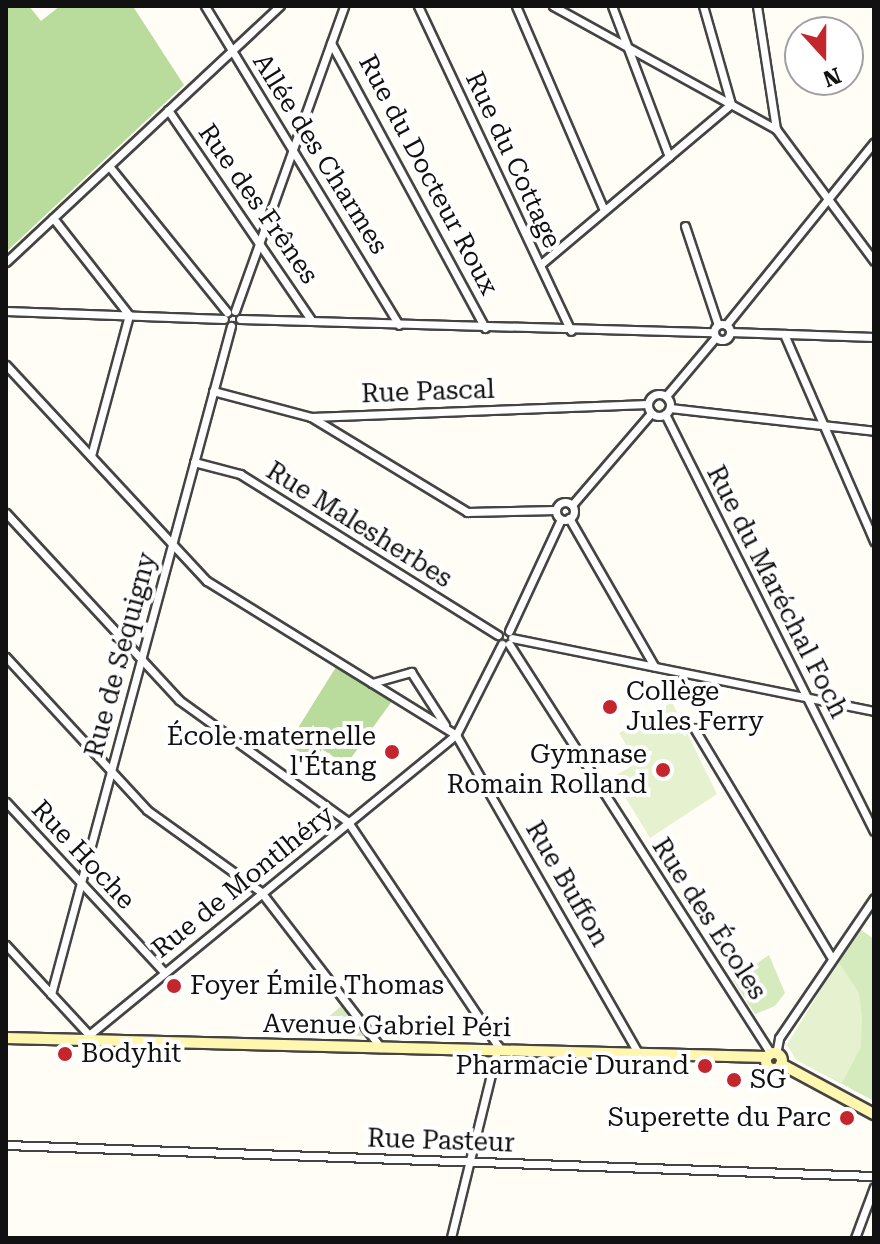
<!DOCTYPE html>
<meta charset="utf-8">
<style>
body{margin:0}
#map{position:relative;width:880px;height:1244px;overflow:hidden;background:#fffdf5;font-family:"Roboto Serif",serif}
div>[style]{position:absolute}
[style*='--x']{left:calc(var(--x)*1px);top:calc(var(--y)*1px);width:calc(var(--w)*1px);rotate:calc(var(--a)*1deg)}
.green>*{inset:0;background:#d5ebbd}
.forest>*{inset:0;background:#b9dc9c}
.pitch>*{inset:0;background:#e6f2cf}
.roads{filter:drop-shadow(2px 0 #444) drop-shadow(-2px 0 #444) drop-shadow(0 2px #444) drop-shadow(0 -2px #444)}
.street>*{height:7px;margin:-3.5px;padding:0 3.5px;transform-origin:3.5px;border-radius:3.5px;background:#fff}
.street>.ring{margin:-3.5px;padding:0;box-sizing:content-box;background:none;border:7px solid #fff;border-radius:50%}
.secondary>*{height:10px;margin:-5px;padding:0 5px;transform-origin:5px;border-radius:5px;background:#fff6b0}
.secondary>.ring{margin:-5px;padding:0;box-sizing:content-box;background:none;border:10px solid #fff6b0;border-radius:50%}
.dots>*{width:22px;height:22px;translate:-50% -50%;box-sizing:border-box;border:4px solid #fff;border-radius:50%}
span{translate:-50% -50%;white-space:nowrap;text-align:center;line-height:1.15;-webkit-text-stroke:8px #fff;paint-order:stroke}
.street-label{font-size:26px;color:#111}
.poi-label{font-size:26px;color:#111}
.left{translate:0 -50%;text-align:left}
.right{translate:-100% -50%;text-align:right}
.frame{position:absolute;inset:0;border:8px solid #111;pointer-events:none}
.north{position:absolute;left:784px;top:16px;width:80px;height:80px;box-sizing:border-box;background:#fff;border:2px solid #a0a0a0;border-radius:50%;rotate:159deg;font-size:22px;font-weight:700;line-height:32px;text-align:center;color:#111}
.north::after{content:'';display:block;margin:auto;width:28px;height:36px;background:#c4262e;clip-path:polygon(50% 0,100% 100%,50% 72%,0 100%)}
</style>
<div id="map">
<div class="green">
<i style="clip-path:polygon(860px 929px,874px 939px,874px 1101px,797px 1060px,787px 1045px)"></i>
<i style="clip-path:polygon(769px 955px,785px 993px,775px 1006px,755px 1014px,733px 980px)"></i>
<i style="clip-path:polygon(345px 1003px,348px 1016px,364px 1036px,326px 1035px,327px 1018px)"></i>
</div>
<div class="forest">
<i style="clip-path:polygon(6px 6px,29px 6px,41px 21px,60px 6px,134px 8px,184px 85px,6px 252px)"></i>
<i style="clip-path:polygon(336px 667px,392px 701px,346px 765px,322px 749px,313px 762px,288px 744px)"></i>
</div>
<div class="pitch">
<i style="clip-path:polygon(672px 702px,717px 794px,650px 838px,613px 777px,637px 763px,619px 733px)"></i>
<i style="clip-path:polygon(838px 961px,859px 993px,862px 1016px,861px 1047px,842px 1083px,797px 1060px,787px 1045px)"></i>
</div>
<div class="roads">
<div class="street">
<i style="--x:205;--y:6;--w:373;--a:58.7"></i>
<i style="--x:418;--y:6;--w:359;--a:64.8"></i>
<i style="--x:516;--y:6;--w:222;--a:66.7"></i>
<i style="--x:553;--y:6;--w:255;--a:28.9"></i>
<i style="--x:776;--y:129;--w:164;--a:53.4"></i>
<i style="--x:612;--y:6;--w:161;--a:69.3"></i>
<i style="--x:757;--y:6;--w:124;--a:81.2"></i>
<i style="--x:331;--y:43;--w:324;--a:61.6"></i>
<i style="--x:168;--y:110;--w:255;--a:55.7"></i>
<i style="--x:109;--y:166;--w:188;--a:51.1"></i>
<i style="--x:53;--y:218;--w:123;--a:51.9"></i>
<i style="--x:129;--y:315;--w:146;--a:105.1"></i>
<i style="--x:685;--y:226;--w:104;--a:71.6"></i>
<i style="--x:6;--y:262;--w:375;--a:-43.1"></i>
<i style="--x:541;--y:264;--w:248;--a:-40.1"></i>
<i style="--x:731;--y:104;--w:102;--a:-105.9"></i>
<i style="--x:6;--y:311;--w:218;--a:2.1"></i>
<i style="--x:235;--y:311;--w:324;--a:-70.3"></i>
<i style="--x:240;--y:319;--w:473;--a:1.6"></i>
<i class="ring" style="left:714px;top:324px;width:9px;height:9px"></i>
<i style="--x:726;--y:325;--w:235;--a:-51"></i>
<i style="--x:730;--y:332;--w:144;--a:2"></i>
<i style="--x:784;--y:334;--w:226;--a:66.5"></i>
<i style="--x:6;--y:365;--w:295;--a:47.1"></i>
<i style="--x:207;--y:581;--w:293;--a:31.7"></i>
<i style="--x:456;--y:735;--w:368;--a:60.2"></i>
<i style="--x:213;--y:391;--w:101;--a:14.9"></i>
<i style="--x:311;--y:417;--w:337;--a:-2.2"></i>
<i class="ring" style="left:648px;top:394px;width:15px;height:15px"></i>
<i style="--x:666;--y:396;--w:76;--a:-49.8"></i>
<i style="--x:670;--y:408;--w:205;--a:6.4"></i>
<i style="--x:665;--y:414;--w:466;--a:63.4"></i>
<i style="--x:311;--y:417;--w:183;--a:31.3"></i>
<i style="--x:467;--y:512;--w:89;--a:-1.3"></i>
<i style="--x:194;--y:462;--w:48;--a:14.6"></i>
<i style="--x:240;--y:474;--w:304;--a:32"></i>
<i class="ring" style="left:556px;top:502px;width:11px;height:11px"></i>
<i style="--x:572;--y:505;--w:121;--a:-49.3"></i>
<i style="--x:6;--y:513;--w:255;--a:47.2"></i>
<i style="--x:179;--y:700;--w:208;--a:35.8"></i>
<i style="--x:348;--y:822;--w:270;--a:56.2"></i>
<i style="--x:498;--y:1046;--w:198;--a:103.8"></i>
<i style="--x:569;--y:518;--w:171;--a:60.1"></i>
<i style="--x:509;--y:631;--w:123;--a:-65.1"></i>
<i style="--x:512;--y:638;--w:369;--a:11.4"></i>
<i style="--x:509;--y:644;--w:487;--a:57.4"></i>
<i style="--x:6;--y:657;--w:208;--a:47.3"></i>
<i style="--x:147;--y:810;--w:140;--a:35.7"></i>
<i style="--x:261;--y:892;--w:197;--a:52.4"></i>
<i style="--x:372;--y:683;--w:41;--a:-15.8"></i>
<i style="--x:411;--y:672;--w:63;--a:57.3"></i>
<i style="--x:694;--y:728;--w:269;--a:59.1"></i>
<i style="--x:6;--y:802;--w:231;--a:47.1"></i>
<i style="--x:6;--y:945;--w:122;--a:47.3"></i>
<i style="--x:51;--y:994;--w:692;--a:-74.92"></i>
<i style="--x:89;--y:1035;--w:474;--a:-39.3"></i>
<i style="--x:456;--y:735;--w:102;--a:-63.2"></i>
<i style="--x:776;--y:1054;--w:16;--a:-79"></i>
<i style="--x:779;--y:1038;--w:169;--a:-55.8"></i>
<i style="--x:6;--y:1145;--w:869;--a:2.05"></i>
<i style="--x:855;--y:1238;--w:54;--a:-69.6"></i>
</div>
<div class="secondary">
<i style="--x:6;--y:1038;--w:761;--a:1.43"></i>
<i class="ring" style="left:766px;top:1053px;width:6px;height:6px"></i>
<i style="--x:781;--y:1064;--w:106;--a:28.3"></i>
</div>
</div>
<div class="dots">
<i style="left:610px;top:707px;background:#c4262e"></i>
<i style="left:392px;top:752px;background:#c4262e"></i>
<i style="left:663px;top:770px;background:#c4262e"></i>
<i style="left:174px;top:986px;background:#c4262e"></i>
<i style="left:65px;top:1054px;background:#c4262e"></i>
<i style="left:705px;top:1066px;background:#c4262e"></i>
<i style="left:734px;top:1080px;background:#c4262e"></i>
<i style="left:847px;top:1118px;background:#c4262e"></i>
</div>
<div class="street-label">
<span style="left:320px;top:154px;rotate:58deg">Allée des Charmes</span>
<span style="left:513px;top:160px;rotate:65deg">Rue du Cottage</span>
<span style="left:428px;top:175px;rotate:62deg">Rue du Docteur Roux</span>
<span style="left:258px;top:204px;rotate:55deg">Rue des Frênes</span>
<span style="left:428px;top:392px;rotate:-2deg">Rue Pascal</span>
<span style="left:359px;top:525px;rotate:32deg">Rue Malesherbes</span>
<span style="left:777px;top:592px;rotate:63deg">Rue du Maréchal Foch</span>
<span style="left:121px;top:655px;rotate:-75deg">Rue de Séquigny</span>
<span style="left:83px;top:855px;rotate:47deg">Rue Hoche</span>
<span style="left:243px;top:882px;rotate:-39deg">Rue de Montlhéry</span>
<span style="left:567px;top:884px;rotate:60deg">Rue Buffon</span>
<span style="left:709px;top:919px;rotate:57deg">Rue des Écoles</span>
<span style="left:387px;top:1026px;rotate:1deg">Avenue Gabriel Péri</span>
<span style="left:441px;top:1141px;rotate:2deg">Rue Pasteur</span>
</div>
<div class="poi-label">
<span class="left" style="left:626px;top:707px">Collège<br>Jules Ferry</span>
<span class="right" style="left:376px;top:752px">École maternelle<br>l'Étang</span>
<span class="right" style="left:647px;top:770px">Gymnase<br>Romain Rolland</span>
<span class="left" style="left:190px;top:986px">Foyer Émile Thomas</span>
<span class="left" style="left:81px;top:1054px">Bodyhit</span>
<span class="right" style="left:689px;top:1066px">Pharmacie Durand</span>
<span class="left" style="left:750px;top:1080px">SG</span>
<span class="right" style="left:831px;top:1118px">Superette du Parc</span>
</div>
<div class="frame"></div>
<div class="north">N</div>
</div>
